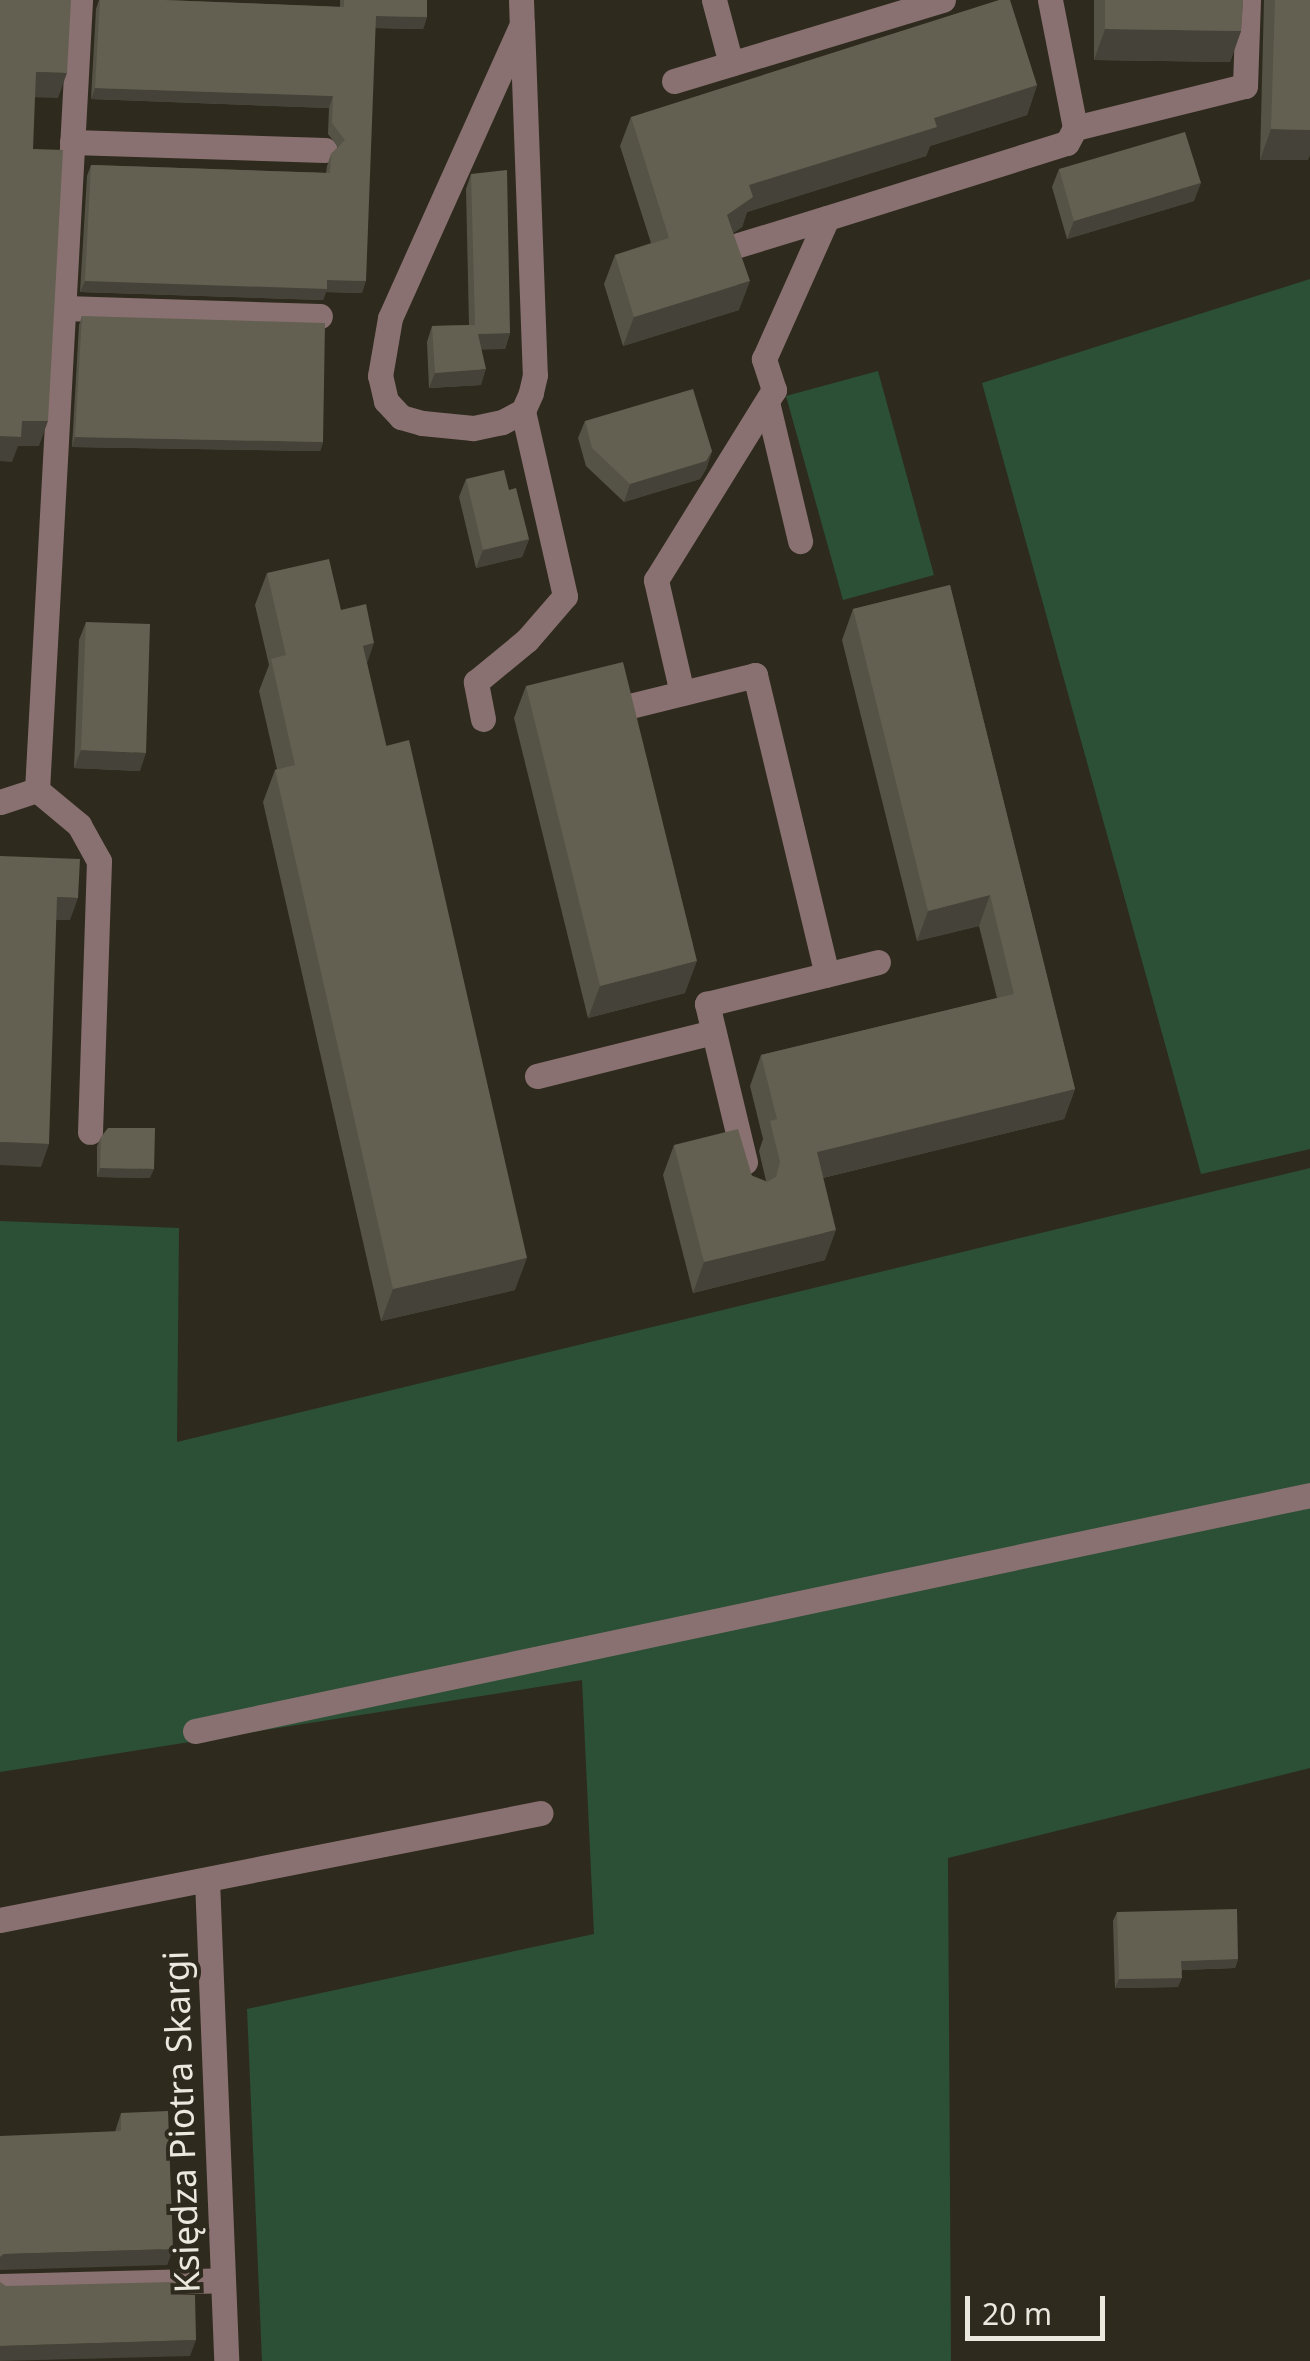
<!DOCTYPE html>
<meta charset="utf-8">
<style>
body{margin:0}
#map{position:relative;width:1310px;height:2361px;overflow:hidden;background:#2e2b1e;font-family:"Noto Sans",sans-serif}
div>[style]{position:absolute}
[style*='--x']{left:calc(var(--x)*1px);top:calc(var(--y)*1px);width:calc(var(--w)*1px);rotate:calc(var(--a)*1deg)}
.green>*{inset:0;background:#2c5036}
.minor>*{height:25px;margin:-12.5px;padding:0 12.5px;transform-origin:12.5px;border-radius:12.5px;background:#8a7171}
.wall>*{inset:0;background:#555346}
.shaded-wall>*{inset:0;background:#454339}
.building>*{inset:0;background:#636051}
span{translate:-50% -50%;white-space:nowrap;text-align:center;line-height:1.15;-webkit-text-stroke:8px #2e2b1e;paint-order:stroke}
.street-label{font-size:35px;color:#eae8df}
.scale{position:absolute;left:965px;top:2296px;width:140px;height:45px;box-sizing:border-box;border:5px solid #eae8df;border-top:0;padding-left:12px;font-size:30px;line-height:35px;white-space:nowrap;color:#eae8df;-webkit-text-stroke:8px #2e2b1e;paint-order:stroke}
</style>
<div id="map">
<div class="green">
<i style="clip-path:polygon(1310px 279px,1310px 1149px,1201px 1174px,982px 383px)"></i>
<i style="clip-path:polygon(878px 371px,934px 575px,843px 600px,786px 396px)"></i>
<i style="clip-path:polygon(1310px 1168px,1310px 1768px,948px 1858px,951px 2361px,262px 2361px,247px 2009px,594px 1934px,582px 1680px,0 1772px,0 1221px,179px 1228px,177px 1442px)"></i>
</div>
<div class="minor">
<i style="--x:521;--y:0;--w:24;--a:88"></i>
<i style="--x:522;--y:24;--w:351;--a:87.9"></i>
<i style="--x:535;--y:375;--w:18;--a:103"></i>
<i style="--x:531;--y:393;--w:20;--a:114"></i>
<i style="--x:523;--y:411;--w:24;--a:152"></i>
<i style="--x:502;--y:422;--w:30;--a:168"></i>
<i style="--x:473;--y:428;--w:51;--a:-174.4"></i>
<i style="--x:422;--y:423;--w:22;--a:-164"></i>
<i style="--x:401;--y:417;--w:22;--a:-133"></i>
<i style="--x:386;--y:401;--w:26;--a:-103"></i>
<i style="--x:380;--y:376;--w:59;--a:-80.2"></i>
<i style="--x:390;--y:318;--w:322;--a:-65.8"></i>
<i style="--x:714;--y:0;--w:66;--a:75.1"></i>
<i style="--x:1050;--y:0;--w:130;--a:78.9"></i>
<i style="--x:1075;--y:128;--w:175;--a:-13.9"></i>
<i style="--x:1245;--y:86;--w:86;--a:-88"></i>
<i style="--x:674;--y:81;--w:281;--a:-16.8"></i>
<i style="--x:72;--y:142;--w:253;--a:1.8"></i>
<i style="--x:732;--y:247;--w:99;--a:-17"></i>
<i style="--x:64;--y:308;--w:256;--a:1.8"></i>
<i style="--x:767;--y:402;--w:143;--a:76.6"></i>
<i style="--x:682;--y:693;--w:116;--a:-103"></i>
<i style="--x:656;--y:580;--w:224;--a:-58.2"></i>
<i style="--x:774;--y:390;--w:33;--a:-108"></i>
<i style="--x:764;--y:359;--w:154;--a:-65.9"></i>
<i style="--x:827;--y:218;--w:251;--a:-17.4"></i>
<i style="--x:1067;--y:143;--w:17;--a:-62"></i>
<i style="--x:626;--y:707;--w:133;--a:-13.9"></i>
<i style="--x:755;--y:675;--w:308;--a:76.5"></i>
<i style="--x:483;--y:719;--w:38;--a:-101"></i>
<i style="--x:476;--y:682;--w:66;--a:-39.5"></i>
<i style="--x:527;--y:640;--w:58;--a:-49.2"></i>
<i style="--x:565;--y:596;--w:190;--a:-102.8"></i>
<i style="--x:37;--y:790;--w:791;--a:-86.88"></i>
<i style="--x:37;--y:790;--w:55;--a:39.8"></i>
<i style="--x:79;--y:825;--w:41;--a:60.9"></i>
<i style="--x:99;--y:861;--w:271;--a:91.9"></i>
<i style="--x:0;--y:802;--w:39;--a:-18"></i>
<i style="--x:537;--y:1076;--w:181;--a:-14"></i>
<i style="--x:745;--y:1162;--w:163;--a:-103.5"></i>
<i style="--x:707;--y:1004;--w:176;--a:-13.8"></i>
<i style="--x:195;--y:1731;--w:1140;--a:-11.95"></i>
<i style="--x:207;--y:1880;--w:481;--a:87.7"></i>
<i style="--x:0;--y:1920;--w:551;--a:-11.19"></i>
<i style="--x:0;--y:2286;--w:223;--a:-1.5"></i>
</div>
<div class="wall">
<i style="clip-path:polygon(99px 0,163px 0,340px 7px,340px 0,427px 0,427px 17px,423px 29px,375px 28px,362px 293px,326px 292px,323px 300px,80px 292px,87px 176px,91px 165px,326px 173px,327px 166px,331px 154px,338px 147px,328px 134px,329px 108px,91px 99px,96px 9px)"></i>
<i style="clip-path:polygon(1094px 0,1243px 0,1241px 31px,1230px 62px,1094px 60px)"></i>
<i style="clip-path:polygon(1264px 0,1310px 0,1308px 160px,1260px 160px)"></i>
<i style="clip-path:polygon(1037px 85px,1027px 115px,930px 146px,926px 156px,747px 212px,742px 227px,733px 233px,739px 310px,623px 346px,604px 284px,615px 255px,651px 243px,620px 146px,631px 117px)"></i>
<i style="clip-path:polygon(1059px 169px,1194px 201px,1067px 239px,1052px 187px)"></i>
<i style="clip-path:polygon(471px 174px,510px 333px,505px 349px,481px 349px,481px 385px,429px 388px,427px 342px,432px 326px,469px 325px,466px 189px)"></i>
<i style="clip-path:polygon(82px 316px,323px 442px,320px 451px,72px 447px,79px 325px)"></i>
<i style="clip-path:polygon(585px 421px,712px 451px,706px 469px,700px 479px,624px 502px,586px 466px,578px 438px)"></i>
<i style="clip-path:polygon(466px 479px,529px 539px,522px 557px,476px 568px,459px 497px)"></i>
<i style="clip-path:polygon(267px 573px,341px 610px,367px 663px,515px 1290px,381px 1321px,263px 802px,275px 770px,277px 769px,259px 691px,269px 665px,255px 605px)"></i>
<i style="clip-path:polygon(950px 585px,1075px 1089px,1064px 1119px,823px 1178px,825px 1260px,693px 1293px,663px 1175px,674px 1145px,766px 1181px,759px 1151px,763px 1139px,750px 1086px,761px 1055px,997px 998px,979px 926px,917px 941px,842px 640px,853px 609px)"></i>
<i style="clip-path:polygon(86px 622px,140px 771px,74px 768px,79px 640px)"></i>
<i style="clip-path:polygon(526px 686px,685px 993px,588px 1018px,514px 718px)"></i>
<i style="clip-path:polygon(101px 1137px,150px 1178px,97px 1177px,97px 1146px)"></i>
<i style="clip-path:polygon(1117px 1912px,1238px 1959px,1235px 1968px,1182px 1970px,1178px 1987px,1115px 1988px,1113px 1921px)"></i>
<i style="clip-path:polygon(121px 2113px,173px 2249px,167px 2265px,115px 2132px)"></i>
</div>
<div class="shaded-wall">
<i style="clip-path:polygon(376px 16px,427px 17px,423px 29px,371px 28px)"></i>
<i style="clip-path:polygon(1105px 29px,1241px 31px,1230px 62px,1094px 60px)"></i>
<i style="clip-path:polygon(36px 72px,67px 73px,58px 98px,27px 97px)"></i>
<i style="clip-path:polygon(1037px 85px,1027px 115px,930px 146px,926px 156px,747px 212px,742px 227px,716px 244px,727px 215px,749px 185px,934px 118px)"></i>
<i style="clip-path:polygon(95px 88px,333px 96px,329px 108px,91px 99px)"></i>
<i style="clip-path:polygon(1271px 129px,1310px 130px,1310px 155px,1308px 160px,1260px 160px)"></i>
<i style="clip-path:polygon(1201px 183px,1194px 201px,1067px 239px,1074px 221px)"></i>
<i style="clip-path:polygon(327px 280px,366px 281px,362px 293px,326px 292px,323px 300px,80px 292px,85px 281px)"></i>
<i style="clip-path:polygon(750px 281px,739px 310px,623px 346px,634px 317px)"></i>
<i style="clip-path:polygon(510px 333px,505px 349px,472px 350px,478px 334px)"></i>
<i style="clip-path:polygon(486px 369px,481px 385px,429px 388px,435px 373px)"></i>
<i style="clip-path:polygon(22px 421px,48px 421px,39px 446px,18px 446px,12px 462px,0 461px,0 436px)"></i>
<i style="clip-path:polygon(75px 437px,323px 442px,320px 451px,72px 447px)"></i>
<i style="clip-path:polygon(712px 451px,706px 469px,700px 479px,624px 502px,630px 484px)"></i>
<i style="clip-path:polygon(529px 539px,522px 557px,476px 568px,483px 550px)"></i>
<i style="clip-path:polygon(374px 643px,363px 675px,363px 646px)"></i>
<i style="clip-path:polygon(81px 750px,146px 753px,140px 771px,74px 768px)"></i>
<i style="clip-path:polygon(990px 895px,979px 926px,917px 941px,928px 911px)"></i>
<i style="clip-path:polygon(57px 897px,78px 898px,70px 920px,49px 920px)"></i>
<i style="clip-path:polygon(697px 961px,685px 993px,588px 1018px,600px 986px)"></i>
<i style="clip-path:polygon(1075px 1089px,1064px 1119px,806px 1182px,817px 1152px)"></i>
<i style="clip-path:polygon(0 1142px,49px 1144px,41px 1167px,0 1165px)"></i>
<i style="clip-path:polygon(100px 1168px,154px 1169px,150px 1178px,97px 1177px)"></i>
<i style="clip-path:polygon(836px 1230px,825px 1260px,693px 1293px,704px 1262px)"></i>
<i style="clip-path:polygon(527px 1258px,515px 1290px,381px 1321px,393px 1289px)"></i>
<i style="clip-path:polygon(1238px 1959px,1235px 1968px,1178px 1970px,1181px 1961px)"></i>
<i style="clip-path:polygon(1182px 1978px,1178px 1987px,1115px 1988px,1119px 1979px)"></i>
<i style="clip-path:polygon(173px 2249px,167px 2265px,0 2270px,0 2257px,4px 2254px)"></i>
<i style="clip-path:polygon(196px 2340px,190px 2356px,0 2361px,0 2346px)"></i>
</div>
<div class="building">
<i style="clip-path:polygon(0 0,71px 0,67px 73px,36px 72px,33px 149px,63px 150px,48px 421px,22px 421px,21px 437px,0 436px)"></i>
<i style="clip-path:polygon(100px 0,163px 0,344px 7px,344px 0,427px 0,427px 17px,376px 16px,366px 281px,327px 280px,327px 289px,85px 281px,91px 165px,330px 173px,331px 154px,345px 140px,332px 123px,333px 96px,95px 88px)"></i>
<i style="clip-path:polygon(999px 0,1010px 0,1037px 85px,934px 118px,937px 127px,749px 185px,753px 197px,727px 215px,750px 281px,634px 317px,615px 255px,669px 238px,631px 117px)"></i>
<i style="clip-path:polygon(1105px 0,1243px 0,1241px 31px,1105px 29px)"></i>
<i style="clip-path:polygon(1275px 0,1310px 0,1310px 130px,1271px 129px)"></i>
<i style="clip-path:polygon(1185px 132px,1201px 183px,1074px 221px,1059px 169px)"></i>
<i style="clip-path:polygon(507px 170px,510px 333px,478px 334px,486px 369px,435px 373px,432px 326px,475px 325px,471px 174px)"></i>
<i style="clip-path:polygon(82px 316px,325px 323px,323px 442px,75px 437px)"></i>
<i style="clip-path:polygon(693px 389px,712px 451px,706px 461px,630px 484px,592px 448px,585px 421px)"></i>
<i style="clip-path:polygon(504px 470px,509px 490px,516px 488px,529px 539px,483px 550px,466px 479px)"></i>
<i style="clip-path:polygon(329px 559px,341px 610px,366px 604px,374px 643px,363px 646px,386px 746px,409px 740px,527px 1258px,393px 1289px,275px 770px,295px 765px,271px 659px,286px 655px,267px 573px)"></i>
<i style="clip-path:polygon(950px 585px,1075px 1089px,817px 1152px,836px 1230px,704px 1262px,674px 1145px,738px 1129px,752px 1176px,767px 1182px,776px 1177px,780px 1162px,770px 1121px,777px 1119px,761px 1055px,1014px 994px,990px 895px,928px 911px,853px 609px)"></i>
<i style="clip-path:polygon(86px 622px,150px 624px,146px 753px,81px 750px)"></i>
<i style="clip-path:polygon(623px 662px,697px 961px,600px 986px,526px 686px)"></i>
<i style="clip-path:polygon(0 856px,80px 859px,78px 898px,57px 897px,49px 1144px,0 1142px)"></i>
<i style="clip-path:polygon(108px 1128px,155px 1128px,154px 1169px,100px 1168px,101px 1137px)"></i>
<i style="clip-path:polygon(1237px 1909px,1238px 1959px,1181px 1961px,1182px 1978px,1119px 1979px,1117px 1912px)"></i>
<i style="clip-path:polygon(168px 2111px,173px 2249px,4px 2254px,0 2257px,0 2136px,121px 2131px,121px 2113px)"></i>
<i style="clip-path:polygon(0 2282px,6px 2286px,174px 2282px,174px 2295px,195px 2295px,196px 2340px,0 2346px)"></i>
</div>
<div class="street-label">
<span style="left:181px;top:2122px;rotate:-92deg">Księdza Piotra Skargi</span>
</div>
<div class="scale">20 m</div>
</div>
